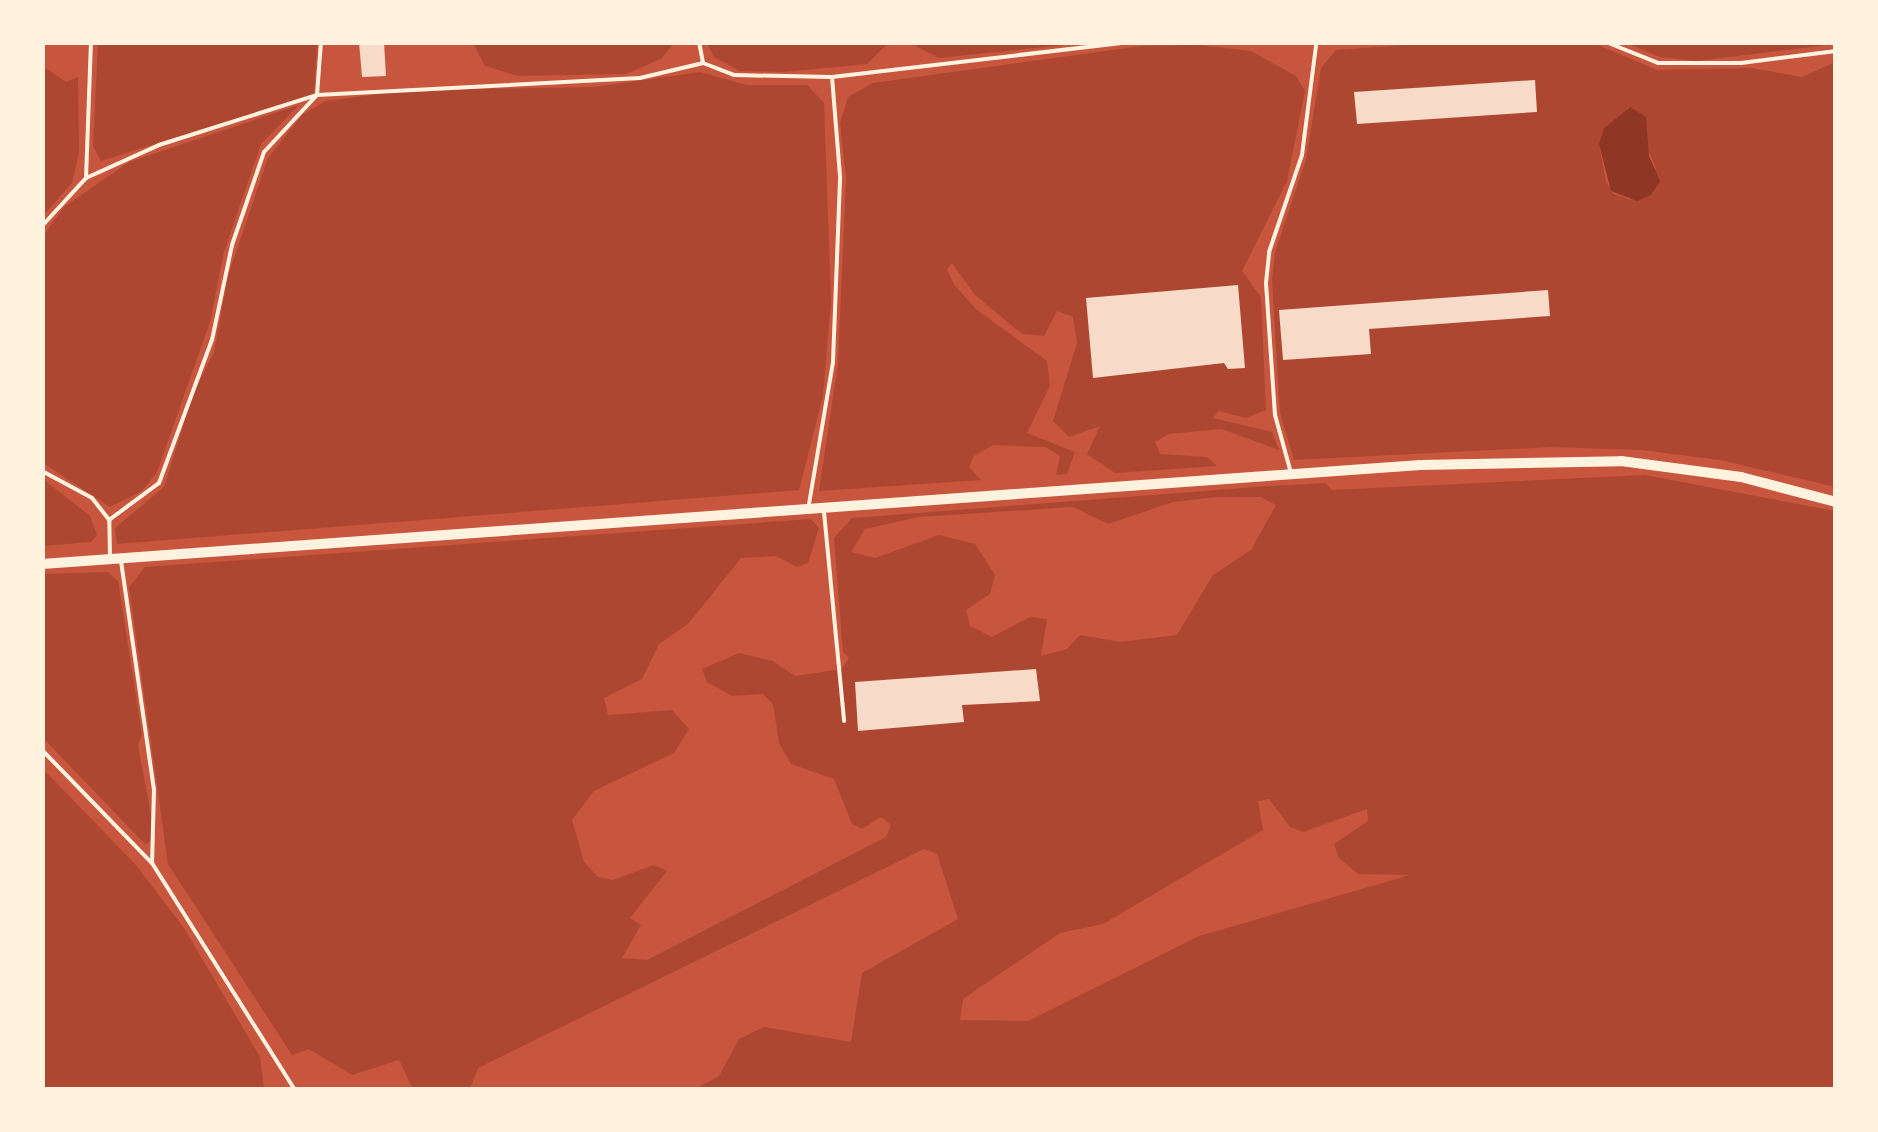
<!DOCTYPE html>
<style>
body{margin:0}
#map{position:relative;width:1878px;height:1132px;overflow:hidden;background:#c8553d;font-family:Helvetica,sans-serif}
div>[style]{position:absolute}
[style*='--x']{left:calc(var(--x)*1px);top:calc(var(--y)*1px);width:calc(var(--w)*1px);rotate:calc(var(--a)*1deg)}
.green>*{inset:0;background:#ae4732}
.water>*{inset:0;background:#8f3625}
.building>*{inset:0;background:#f7dbc8}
.service>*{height:4px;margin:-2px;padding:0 2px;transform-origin:2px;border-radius:2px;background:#fff3e0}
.secondary>*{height:10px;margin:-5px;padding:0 5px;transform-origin:5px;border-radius:5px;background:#fff3e0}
span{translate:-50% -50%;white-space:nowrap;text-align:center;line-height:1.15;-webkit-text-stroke:9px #fff3e0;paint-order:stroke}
.frame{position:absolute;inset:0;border:45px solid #fff3e0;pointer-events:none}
</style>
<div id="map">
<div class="green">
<i style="clip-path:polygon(98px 43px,317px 43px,314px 94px,101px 161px,93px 146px)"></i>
<i style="clip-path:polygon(473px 43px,473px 42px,674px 43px,661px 59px,626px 74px,518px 76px,485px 66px)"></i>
<i style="clip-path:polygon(707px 43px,706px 43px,888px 43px,867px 64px,784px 72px,740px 71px,714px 57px)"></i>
<i style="clip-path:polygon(910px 43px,1082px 43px,939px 58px)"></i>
<i style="clip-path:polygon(evenodd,1434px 43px,1596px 44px,1657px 70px,1752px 68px,1802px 77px,1835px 62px,1835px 487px,1720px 460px,1642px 450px,1552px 447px,1294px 460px,1280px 413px,1272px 281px,1275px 252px,1306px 159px,1321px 68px,1336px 50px,1434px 43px,1629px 107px,1656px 168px,1631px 200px,1614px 194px,1606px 182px,1599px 144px,1604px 128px,1629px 107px)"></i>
<i style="clip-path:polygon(1627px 43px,1835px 42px,1836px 44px,1697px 61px,1660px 57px)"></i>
<i style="clip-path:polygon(1199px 45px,1251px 51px,1296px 76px,1305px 91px,1287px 181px,1242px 271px,1261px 297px,1266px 410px,1246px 418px,1219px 411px,1213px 418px,1272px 432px,1279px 450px,1222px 429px,1169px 434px,1155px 442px,1160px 454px,1207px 457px,1217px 466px,1115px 473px,1087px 454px,1100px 426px,1069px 437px,1053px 421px,1077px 343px,1073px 317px,1057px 311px,1044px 336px,1022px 334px,975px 295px,952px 263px,947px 270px,955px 286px,977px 310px,1047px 361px,1050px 386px,1027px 433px,1075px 452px,1067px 474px,1056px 475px,1060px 456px,1045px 447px,993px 445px,974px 456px,969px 467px,981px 480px,819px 491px,838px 363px,846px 178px,840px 123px,848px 97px,873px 83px,1142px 46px)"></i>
<i style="clip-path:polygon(43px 66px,66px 82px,78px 77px,79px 152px,72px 183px,43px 216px)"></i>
<i style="clip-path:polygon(700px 72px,747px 85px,807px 85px,824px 103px,831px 301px,823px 396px,799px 490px,117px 544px,115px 528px,164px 487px,193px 394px,214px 352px,228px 276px,268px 158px,302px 115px,326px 101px,409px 90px,594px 87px)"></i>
<i style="clip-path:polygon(299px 105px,261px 144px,224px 252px,210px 322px,157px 472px,142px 491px,110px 507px,43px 463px,43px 236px,64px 207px,129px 162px)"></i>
<i style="clip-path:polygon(evenodd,1645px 475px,1835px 511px,1835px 1089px,695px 1089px,719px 1076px,739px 1039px,764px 1027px,851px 1042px,862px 973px,958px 919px,937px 854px,924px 849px,478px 1068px,470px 1089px,413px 1089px,399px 1060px,352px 1075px,309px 1049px,292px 1055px,168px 864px,129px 587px,145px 567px,811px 519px,819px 528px,808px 563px,797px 567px,776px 556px,741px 558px,688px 624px,659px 644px,642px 679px,604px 698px,608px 715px,672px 710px,689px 729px,674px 753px,594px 791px,572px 820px,584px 862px,598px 877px,613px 880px,654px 865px,667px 871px,630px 918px,641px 925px,622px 958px,647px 960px,886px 837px,891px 825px,881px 817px,862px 829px,852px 824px,834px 779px,791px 764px,779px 743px,773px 704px,763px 694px,732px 696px,707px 682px,702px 669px,739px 653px,773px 661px,795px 676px,842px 669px,849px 658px,843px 652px,834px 538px,852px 518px,1269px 486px,1325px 483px,1332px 490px,1645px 475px,1217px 497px,1260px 497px,1276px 505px,1251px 550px,1213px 575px,1177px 635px,1120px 642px,1080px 635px,1067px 649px,1041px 656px,1047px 619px,1030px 617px,992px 637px,970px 626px,966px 610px,990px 594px,995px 575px,975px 544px,939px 535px,875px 558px,851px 552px,865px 529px,918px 517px,1073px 507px,1108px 524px,1173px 502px,1217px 497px,1645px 475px,1269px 799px,1290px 827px,1303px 832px,1367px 809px,1368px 821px,1334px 844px,1339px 858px,1358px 874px,1410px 875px,1199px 936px,1028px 1021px,960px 1020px,963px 999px,1060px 933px,1103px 924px,1263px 830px,1258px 801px,1269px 799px)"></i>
<i style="clip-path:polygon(43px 479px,90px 516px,97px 535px,91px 542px,43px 546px)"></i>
<i style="clip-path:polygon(108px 572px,118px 581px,142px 734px,138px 746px,155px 835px,146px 845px,43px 738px,43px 574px)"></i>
<i style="clip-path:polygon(42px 768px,135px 864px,184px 928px,260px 1057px,264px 1089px,43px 1089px)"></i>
</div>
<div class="water">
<i style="clip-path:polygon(1630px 107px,1646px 117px,1649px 156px,1660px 181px,1651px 195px,1637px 201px,1611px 191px,1599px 144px,1604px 128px)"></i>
</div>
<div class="building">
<i style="clip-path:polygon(359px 42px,384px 42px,386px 76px,362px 77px)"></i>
<i style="clip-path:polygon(1535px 80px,1537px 112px,1357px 124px,1354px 92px)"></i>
<i style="clip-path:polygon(1238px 285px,1245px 368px,1228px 369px,1224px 363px,1093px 378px,1086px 298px)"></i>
<i style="clip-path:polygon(1548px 290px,1550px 316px,1369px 329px,1371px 354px,1283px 360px,1279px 310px)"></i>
<i style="clip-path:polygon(1036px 669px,1040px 701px,962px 705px,964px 722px,858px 731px,855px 682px)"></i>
</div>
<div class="service">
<i style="--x:699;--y:42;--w:21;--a:79"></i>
<i style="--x:1277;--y:42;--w:72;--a:0"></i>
<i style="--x:1606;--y:42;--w:56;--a:22"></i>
<i style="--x:1658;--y:63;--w:83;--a:0"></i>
<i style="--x:1741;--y:63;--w:96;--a:-7.2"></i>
<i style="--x:86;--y:178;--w:80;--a:-24.3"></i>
<i style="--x:159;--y:145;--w:166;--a:-17.6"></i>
<i style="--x:317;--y:95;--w:53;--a:-85.7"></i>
<i style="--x:42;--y:226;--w:65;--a:-47.5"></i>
<i style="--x:86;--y:178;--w:136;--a:-87.9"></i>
<i style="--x:42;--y:471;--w:57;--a:28.4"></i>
<i style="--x:92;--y:498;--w:28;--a:52"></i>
<i style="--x:1291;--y:473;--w:60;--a:-105.4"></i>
<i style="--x:1275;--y:415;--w:132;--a:-93.9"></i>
<i style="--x:1266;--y:283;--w:31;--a:-84"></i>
<i style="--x:1269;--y:252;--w:102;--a:-71.2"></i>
<i style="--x:1302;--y:155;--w:110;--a:-82.7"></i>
<i style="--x:809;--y:504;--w:144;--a:-80.4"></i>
<i style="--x:833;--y:362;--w:186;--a:-87.8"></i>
<i style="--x:840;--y:176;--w:99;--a:-94.6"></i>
<i style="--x:824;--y:512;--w:210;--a:84.5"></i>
<i style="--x:110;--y:559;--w:39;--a:-91"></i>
<i style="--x:109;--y:520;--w:62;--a:-36.5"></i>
<i style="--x:159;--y:483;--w:153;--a:-69.7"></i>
<i style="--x:212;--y:340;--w:97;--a:-78.1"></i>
<i style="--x:232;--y:245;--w:98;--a:-71"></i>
<i style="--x:264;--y:152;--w:78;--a:-47.1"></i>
<i style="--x:317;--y:95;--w:323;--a:-3"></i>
<i style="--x:640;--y:78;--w:65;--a:-13.4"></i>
<i style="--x:703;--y:63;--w:33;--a:21"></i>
<i style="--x:734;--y:75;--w:98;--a:1.2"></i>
<i style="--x:832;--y:77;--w:298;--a:-6.7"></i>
<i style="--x:121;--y:561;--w:230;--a:81.8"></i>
<i style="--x:154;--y:789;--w:74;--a:91.5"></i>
<i style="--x:42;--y:750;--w:158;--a:45.8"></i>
<i style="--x:152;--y:863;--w:268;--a:57.8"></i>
</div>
<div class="secondary">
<i style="--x:42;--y:564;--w:1382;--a:-4.11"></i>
<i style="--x:1420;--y:465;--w:201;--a:-1.1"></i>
<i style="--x:1621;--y:461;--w:121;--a:7.6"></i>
<i style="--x:1741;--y:477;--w:98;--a:14.7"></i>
</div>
<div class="frame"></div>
</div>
